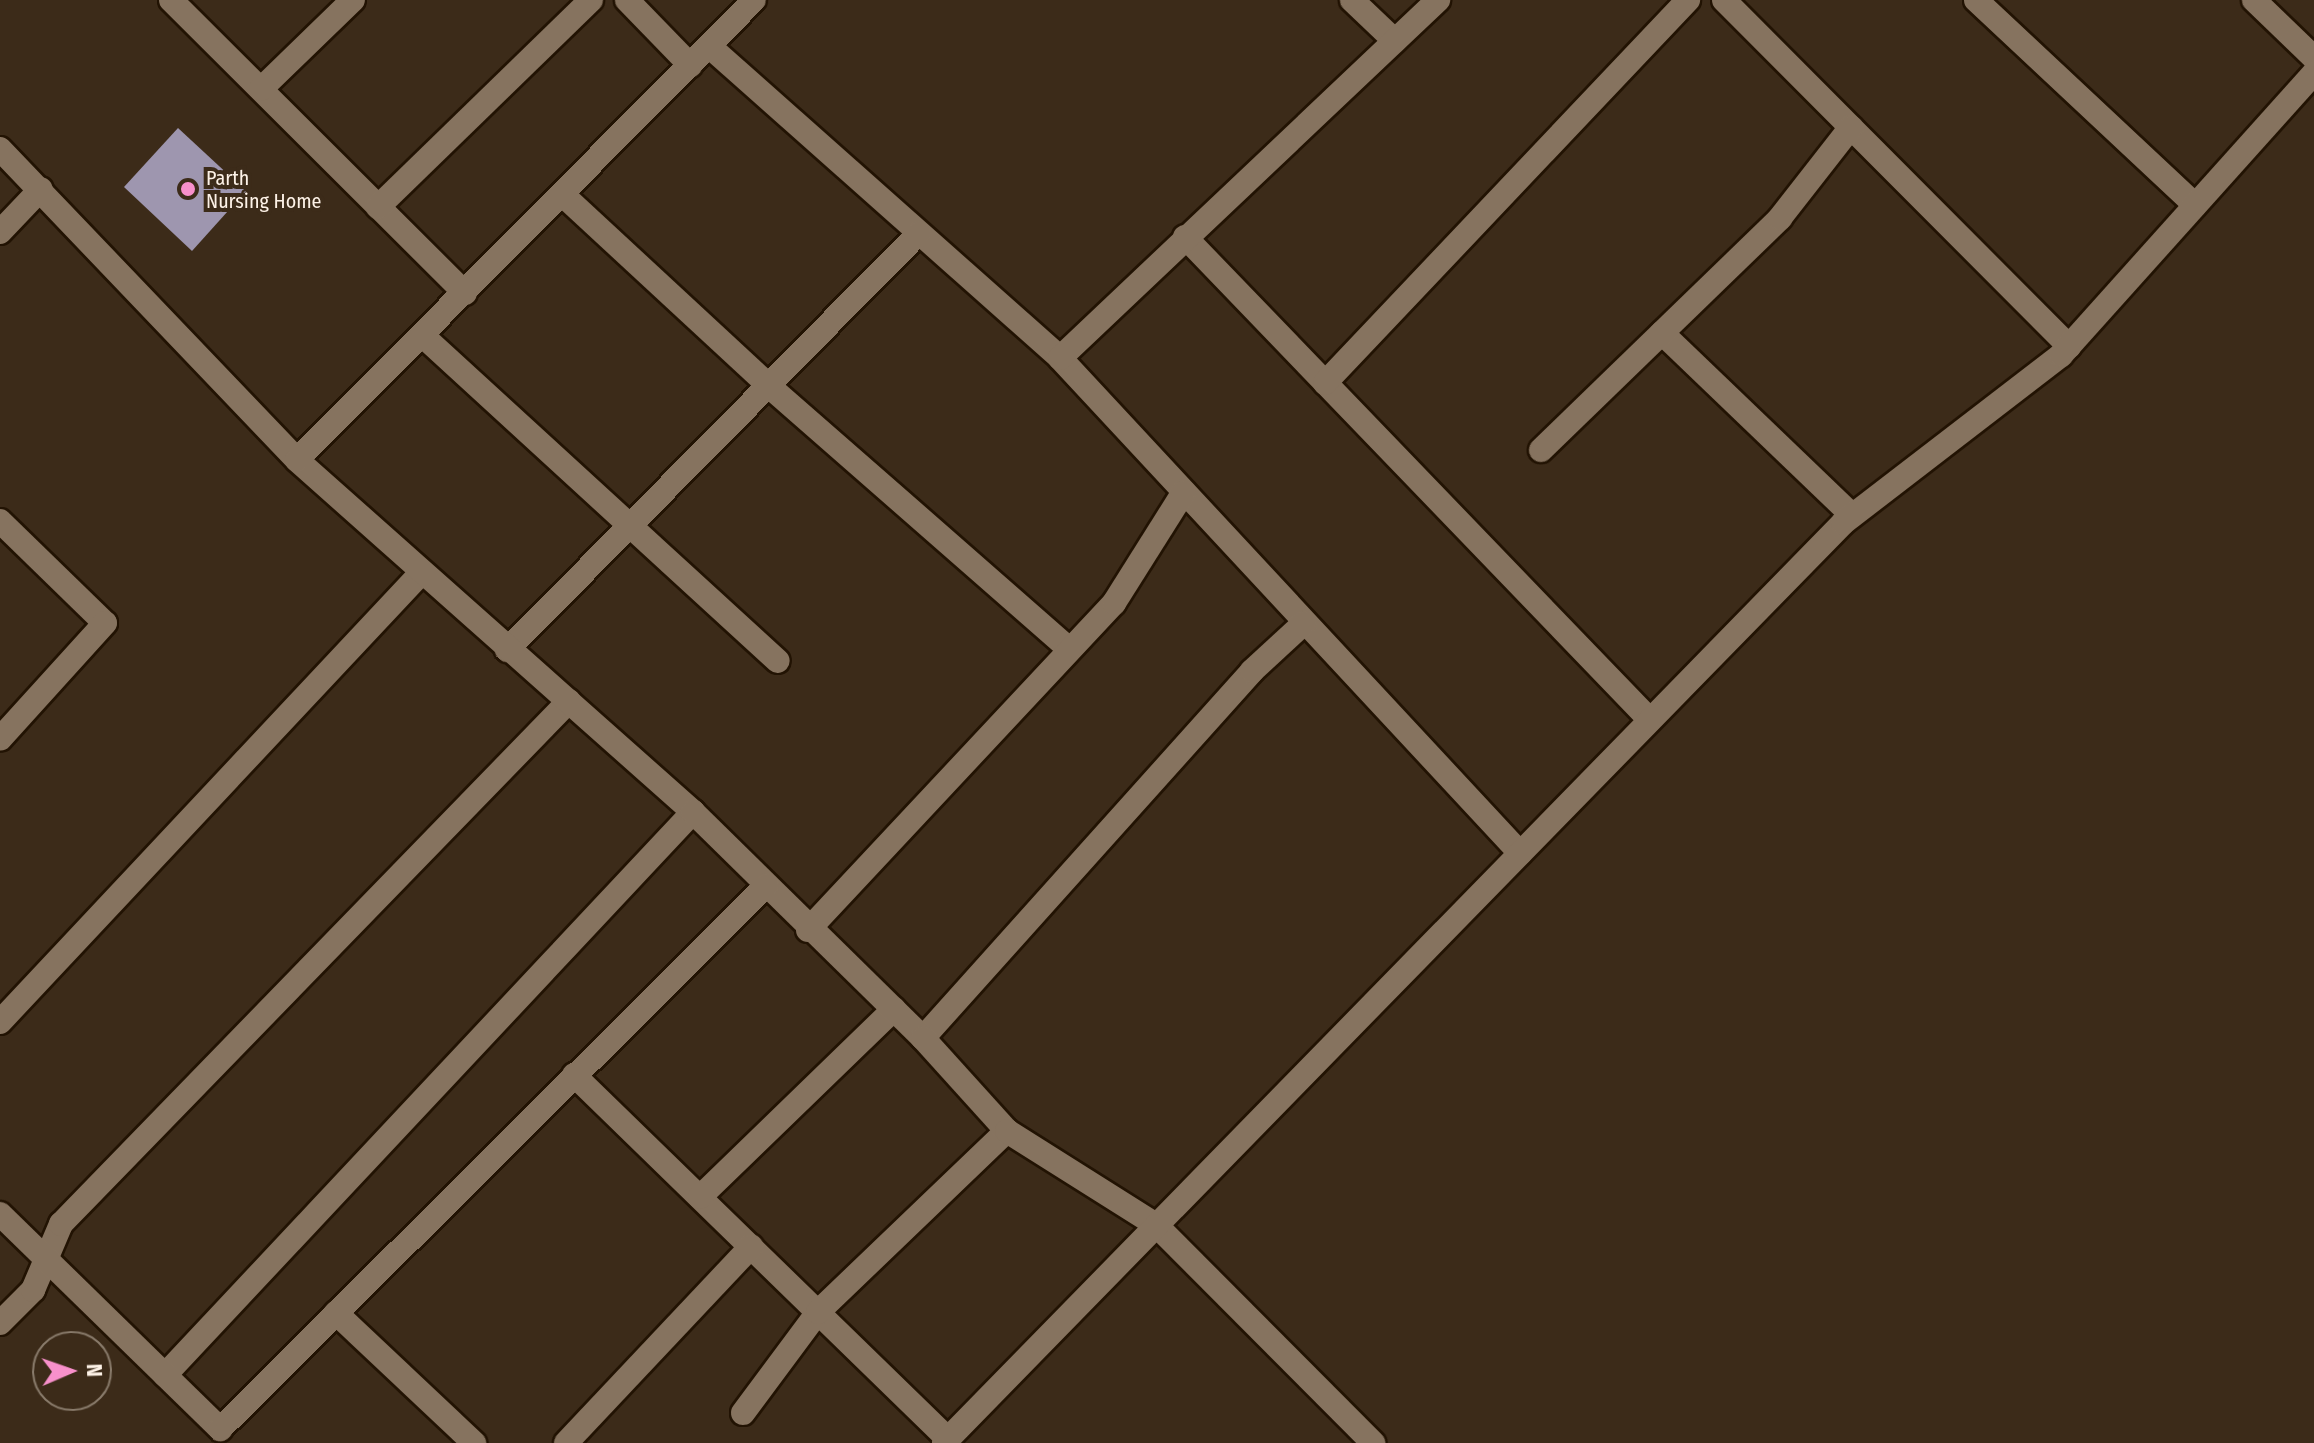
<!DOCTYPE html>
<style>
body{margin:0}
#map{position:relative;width:2314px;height:1443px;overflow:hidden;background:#3c2b19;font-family:"Fira Sans Condensed",sans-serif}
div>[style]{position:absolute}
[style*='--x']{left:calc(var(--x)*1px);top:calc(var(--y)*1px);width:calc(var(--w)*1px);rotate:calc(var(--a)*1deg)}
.building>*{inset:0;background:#9e96af}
.roads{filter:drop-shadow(2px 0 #221303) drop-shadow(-2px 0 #221303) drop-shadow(0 2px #221303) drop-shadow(0 -2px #221303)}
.minor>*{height:24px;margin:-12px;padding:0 12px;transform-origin:12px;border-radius:12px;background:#86735f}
.tertiary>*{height:24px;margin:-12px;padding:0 12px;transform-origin:12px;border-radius:12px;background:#86735f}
.dots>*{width:22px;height:22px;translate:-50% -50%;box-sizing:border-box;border:4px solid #3c2b19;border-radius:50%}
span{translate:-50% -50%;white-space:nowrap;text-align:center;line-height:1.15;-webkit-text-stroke:8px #3c2b19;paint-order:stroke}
.poi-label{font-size:20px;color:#fdf2e7}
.left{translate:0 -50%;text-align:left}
.north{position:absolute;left:32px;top:1331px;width:80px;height:80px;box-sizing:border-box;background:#3c2b19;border:2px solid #897b6b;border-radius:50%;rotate:88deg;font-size:22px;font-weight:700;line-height:32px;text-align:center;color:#fdf2e7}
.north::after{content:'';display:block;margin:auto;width:28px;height:36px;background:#f890cb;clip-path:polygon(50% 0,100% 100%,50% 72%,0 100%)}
</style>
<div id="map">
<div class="building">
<i style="clip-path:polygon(178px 128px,246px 191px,192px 251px,124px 187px)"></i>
</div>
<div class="roads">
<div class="minor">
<i style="--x:171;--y:0;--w:415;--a:44.9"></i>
<i style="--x:627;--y:0;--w:91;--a:45.9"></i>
<i style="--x:1352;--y:0;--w:59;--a:43.6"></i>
<i style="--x:1724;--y:0;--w:489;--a:45.1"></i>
<i style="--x:1976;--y:0;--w:300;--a:43.1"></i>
<i style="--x:2254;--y:0;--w:83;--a:44"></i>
<i style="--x:709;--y:46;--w:470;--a:41.6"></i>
<i style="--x:1060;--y:358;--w:676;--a:47.1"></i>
<i style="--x:261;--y:89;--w:128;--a:-44.1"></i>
<i style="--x:563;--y:195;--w:282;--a:42.8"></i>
<i style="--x:770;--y:387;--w:398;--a:41.2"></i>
<i style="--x:378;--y:207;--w:297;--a:-44.2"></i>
<i style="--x:0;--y:232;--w:59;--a:-46.4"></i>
<i style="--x:1185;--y:237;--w:670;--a:46.09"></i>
<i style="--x:1662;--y:333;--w:263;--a:43.8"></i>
<i style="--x:423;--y:336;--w:481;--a:42.5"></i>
<i style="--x:1060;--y:358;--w:521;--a:-43.44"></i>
<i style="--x:1325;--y:383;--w:528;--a:-46.54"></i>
<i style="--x:1541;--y:450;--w:333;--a:-44.1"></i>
<i style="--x:1780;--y:218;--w:115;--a:-52"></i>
<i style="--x:0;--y:521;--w:146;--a:44.2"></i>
<i style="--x:105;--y:623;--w:156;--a:132.2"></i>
<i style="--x:507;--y:650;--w:586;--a:-45.35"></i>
<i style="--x:808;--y:930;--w:448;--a:-46.9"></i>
<i style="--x:1114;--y:603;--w:131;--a:-57.8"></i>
<i style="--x:0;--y:1022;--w:617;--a:-46.84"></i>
<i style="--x:923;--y:1038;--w:493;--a:-48.1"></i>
<i style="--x:1252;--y:671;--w:71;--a:-42.7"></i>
<i style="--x:574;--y:1075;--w:522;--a:44.22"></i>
<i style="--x:700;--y:1197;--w:270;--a:-44.1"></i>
<i style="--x:1156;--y:1225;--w:308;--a:45.1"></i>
<i style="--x:336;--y:1313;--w:190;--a:43.3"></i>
<i style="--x:0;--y:1323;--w:47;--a:-45"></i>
<i style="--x:33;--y:1290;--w:72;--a:-67"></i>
<i style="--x:61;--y:1224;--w:729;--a:-45.83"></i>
<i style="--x:165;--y:1375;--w:772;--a:-46.84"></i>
<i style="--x:743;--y:1413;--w:126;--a:-53.4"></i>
<i style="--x:818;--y:1312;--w:262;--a:-43.8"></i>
<i style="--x:566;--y:1443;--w:270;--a:-46.7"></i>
</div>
<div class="tertiary">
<i style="--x:0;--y:149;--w:430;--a:46.3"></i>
<i style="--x:297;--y:460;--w:530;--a:41.63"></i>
<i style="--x:693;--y:812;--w:322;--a:44.5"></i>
<i style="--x:923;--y:1038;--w:125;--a:47.9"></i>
<i style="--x:1007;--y:1131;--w:176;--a:32.2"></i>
<i style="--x:297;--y:460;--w:648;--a:-45.19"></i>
<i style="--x:0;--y:1214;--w:308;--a:44.3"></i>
<i style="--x:220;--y:1429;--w:771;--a:-44.84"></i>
<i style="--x:944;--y:1443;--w:1286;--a:-45.66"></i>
<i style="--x:1843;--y:523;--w:275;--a:-37.6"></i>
<i style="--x:2061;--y:355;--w:379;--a:-48.1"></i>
</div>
</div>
<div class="dots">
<i style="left:188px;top:189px;background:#f890cb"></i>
</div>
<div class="poi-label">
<span class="left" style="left:206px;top:190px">Parth<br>Nursing Home</span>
</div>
<div class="north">N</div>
</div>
